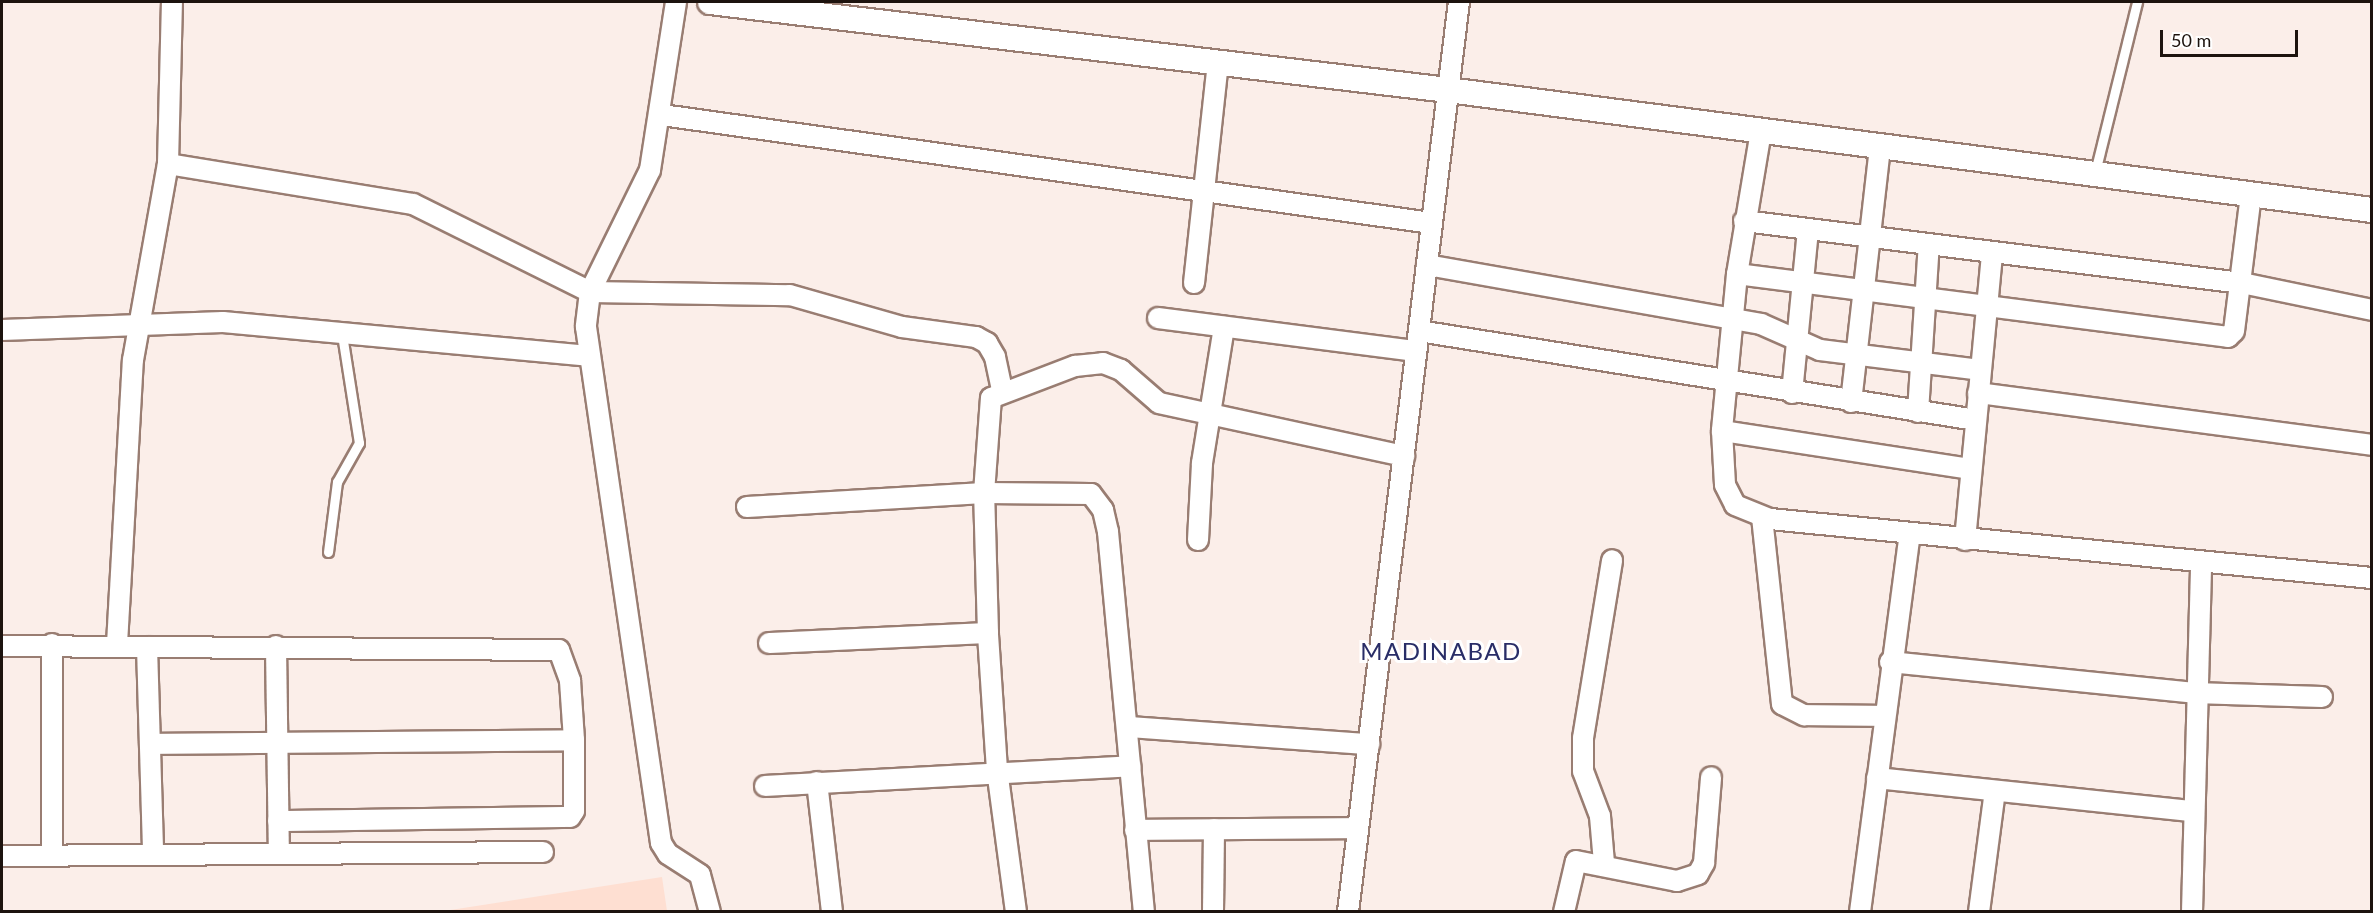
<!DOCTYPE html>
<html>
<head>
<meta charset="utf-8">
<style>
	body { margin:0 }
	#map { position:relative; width:2373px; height:913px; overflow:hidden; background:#fbeee9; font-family:Lato,sans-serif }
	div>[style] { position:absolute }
	.built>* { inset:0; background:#fedfd2 }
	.roads { filter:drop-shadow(2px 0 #997d72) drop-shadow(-2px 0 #997d72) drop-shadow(0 2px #997d72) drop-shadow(0 -2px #997d72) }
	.service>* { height:9px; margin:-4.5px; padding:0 4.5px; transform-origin:4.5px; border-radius:4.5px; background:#fff }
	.minor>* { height:20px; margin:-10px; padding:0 10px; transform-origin:10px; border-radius:10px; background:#fff }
	.tertiary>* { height:24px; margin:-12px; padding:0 12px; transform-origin:12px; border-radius:12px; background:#fff }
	span { translate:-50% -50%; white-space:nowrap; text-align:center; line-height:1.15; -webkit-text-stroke:6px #fff; paint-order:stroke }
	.quarter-label { font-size:24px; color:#292d67; letter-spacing:1.5px }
	.frame { position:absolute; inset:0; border:3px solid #1d130e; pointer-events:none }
	.scale { position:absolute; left:2160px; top:30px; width:138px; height:27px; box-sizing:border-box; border:3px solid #1d130e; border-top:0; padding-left:8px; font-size:18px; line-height:21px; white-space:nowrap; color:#1d130e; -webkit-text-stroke:4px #fff; paint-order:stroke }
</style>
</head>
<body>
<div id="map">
	<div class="built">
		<div style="clip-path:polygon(662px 877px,667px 911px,444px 911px)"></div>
	</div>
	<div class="roads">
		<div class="service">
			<div style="left:2095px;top:172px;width:175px;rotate:-76.1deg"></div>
			<div style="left:328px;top:552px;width:71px;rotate:-82.7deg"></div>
			<div style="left:337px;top:482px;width:45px;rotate:-60.6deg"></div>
			<div style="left:359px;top:443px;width:110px;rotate:-98.9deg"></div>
		</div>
		<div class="minor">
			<div style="left:676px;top:2px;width:170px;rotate:98.8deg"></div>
			<div style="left:650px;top:170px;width:136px;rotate:116.2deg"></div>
			<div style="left:590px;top:292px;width:35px;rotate:97deg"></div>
			<div style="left:586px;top:327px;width:521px;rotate:81.73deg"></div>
			<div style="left:661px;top:843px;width:13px;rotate:58deg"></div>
			<div style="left:668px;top:854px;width:38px;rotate:33deg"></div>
			<div style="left:700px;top:875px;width:38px;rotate:75deg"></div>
			<div style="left:662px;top:115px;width:777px;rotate:7.99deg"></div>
			<div style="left:1761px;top:131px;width:145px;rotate:99.5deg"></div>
			<div style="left:1737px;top:274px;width:158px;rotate:95.5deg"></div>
			<div style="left:1722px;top:431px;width:54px;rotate:86.8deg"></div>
			<div style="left:1725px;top:485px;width:22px;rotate:63deg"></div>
			<div style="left:1735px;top:505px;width:38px;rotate:22deg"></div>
			<div style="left:1770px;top:519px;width:605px;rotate:5.6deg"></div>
			<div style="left:168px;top:164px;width:248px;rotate:9.3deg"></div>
			<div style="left:413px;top:204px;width:198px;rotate:26.4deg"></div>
			<div style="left:590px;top:292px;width:200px;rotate:0.9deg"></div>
			<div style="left:790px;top:295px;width:116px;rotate:15.9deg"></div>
			<div style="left:902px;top:327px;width:75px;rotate:7.7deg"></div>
			<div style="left:976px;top:337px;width:13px;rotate:29deg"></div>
			<div style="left:987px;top:343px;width:16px;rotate:60deg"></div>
			<div style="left:995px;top:357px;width:34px;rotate:78deg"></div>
			<div style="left:1744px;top:221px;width:502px;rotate:7.1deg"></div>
			<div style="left:2242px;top:283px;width:133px;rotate:11.7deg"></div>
			<div style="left:1427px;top:265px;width:339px;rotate:10deg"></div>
			<div style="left:1761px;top:324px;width:64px;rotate:23.8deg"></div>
			<div style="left:1820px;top:350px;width:161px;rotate:7.1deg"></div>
			<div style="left:1737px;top:274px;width:495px;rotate:7.3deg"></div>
			<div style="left:2228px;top:337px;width:8px;rotate:-45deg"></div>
			<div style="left:2234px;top:331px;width:137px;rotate:-82.9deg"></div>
			<div style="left:1194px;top:283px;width:221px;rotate:-83.8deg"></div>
			<div style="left:1158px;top:318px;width:260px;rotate:7.3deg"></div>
			<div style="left:2px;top:330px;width:221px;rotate:-2.1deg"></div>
			<div style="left:223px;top:322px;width:367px;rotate:5.3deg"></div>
			<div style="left:1419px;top:331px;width:564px;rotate:9.08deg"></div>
			<div style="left:1792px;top:393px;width:164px;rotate:-84.4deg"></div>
			<div style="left:1978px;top:393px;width:397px;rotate:7.5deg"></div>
			<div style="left:1851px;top:402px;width:257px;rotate:-83.5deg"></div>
			<div style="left:1918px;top:412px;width:168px;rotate:-86.3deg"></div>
			<div style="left:1722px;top:431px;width:252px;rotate:8.7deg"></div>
			<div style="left:747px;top:507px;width:237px;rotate:-3.4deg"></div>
			<div style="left:984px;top:493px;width:107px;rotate:0.5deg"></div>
			<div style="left:1091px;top:494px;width:20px;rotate:53deg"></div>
			<div style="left:1103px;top:510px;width:23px;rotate:77deg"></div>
			<div style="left:1108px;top:532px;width:382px;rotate:84.6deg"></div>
			<div style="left:1762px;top:517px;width:188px;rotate:83.9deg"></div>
			<div style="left:1782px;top:704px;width:25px;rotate:27deg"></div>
			<div style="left:1804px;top:715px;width:80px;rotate:0.7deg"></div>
			<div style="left:1198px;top:540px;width:77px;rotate:-87deg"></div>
			<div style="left:1202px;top:463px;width:138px;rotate:-80.8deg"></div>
			<div style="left:1965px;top:540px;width:288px;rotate:-84.6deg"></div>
			<div style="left:769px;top:643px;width:219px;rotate:-2.6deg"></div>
			<div style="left:52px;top:644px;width:210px;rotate:90deg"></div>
			<div style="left:117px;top:644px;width:284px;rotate:-86.8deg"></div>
			<div style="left:133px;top:360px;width:199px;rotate:-79.9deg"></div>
			<div style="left:168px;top:164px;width:162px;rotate:-88.6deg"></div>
			<div style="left:2px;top:646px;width:557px;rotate:0.41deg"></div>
			<div style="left:559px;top:650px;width:33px;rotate:70deg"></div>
			<div style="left:570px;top:681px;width:59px;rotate:86.1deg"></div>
			<div style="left:574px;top:740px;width:71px;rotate:90deg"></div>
			<div style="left:574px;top:811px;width:7px;rotate:124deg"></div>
			<div style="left:570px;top:817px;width:292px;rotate:179.2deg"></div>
			<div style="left:276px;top:646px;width:207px;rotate:89.2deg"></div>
			<div style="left:147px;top:647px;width:204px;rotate:88.3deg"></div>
			<div style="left:1890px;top:662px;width:306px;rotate:5.8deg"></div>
			<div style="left:2194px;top:693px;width:128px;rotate:1.8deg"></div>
			<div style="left:1129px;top:727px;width:241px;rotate:4.1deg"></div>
			<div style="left:150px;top:744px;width:424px;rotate:-0.5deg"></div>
			<div style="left:1877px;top:778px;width:317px;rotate:6deg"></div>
			<div style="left:817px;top:782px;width:131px;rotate:83.4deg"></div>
			<div style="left:765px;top:786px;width:366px;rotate:-3.1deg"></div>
			<div style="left:1135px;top:830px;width:223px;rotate:-0.5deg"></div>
			<div style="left:2px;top:856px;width:541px;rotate:-0.42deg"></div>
			<div style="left:1604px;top:863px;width:47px;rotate:-94.9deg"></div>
			<div style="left:1600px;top:816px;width:48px;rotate:-110.7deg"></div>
			<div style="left:1583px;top:771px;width:33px;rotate:-90deg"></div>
			<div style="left:1583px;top:738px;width:180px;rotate:-80.7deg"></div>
			<div style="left:1016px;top:912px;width:143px;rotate:-97.6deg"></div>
			<div style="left:997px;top:770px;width:137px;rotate:-93.8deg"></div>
			<div style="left:988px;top:633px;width:140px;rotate:-91.6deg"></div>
			<div style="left:984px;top:493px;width:95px;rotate:-85.8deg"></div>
			<div style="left:991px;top:398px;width:90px;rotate:-20.9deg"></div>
			<div style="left:1075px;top:366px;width:28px;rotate:-6deg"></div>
			<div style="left:1103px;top:363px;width:19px;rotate:21deg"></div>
			<div style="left:1121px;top:370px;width:50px;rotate:41deg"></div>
			<div style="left:1159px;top:403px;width:251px;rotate:12.2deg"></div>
			<div style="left:1213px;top:912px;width:83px;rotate:-89.3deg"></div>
			<div style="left:1348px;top:912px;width:917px;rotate:-83.05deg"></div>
			<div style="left:1564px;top:912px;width:52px;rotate:-76.8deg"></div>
			<div style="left:1576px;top:861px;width:103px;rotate:11.2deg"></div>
			<div style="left:1677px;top:881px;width:22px;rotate:-18deg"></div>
			<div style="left:1698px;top:874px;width:13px;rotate:-61deg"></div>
			<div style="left:1704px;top:863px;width:86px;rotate:-85.3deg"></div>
			<div style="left:1860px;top:912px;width:381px;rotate:-82.5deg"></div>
			<div style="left:1979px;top:912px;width:122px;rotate:-82.5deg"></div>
			<div style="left:2192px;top:912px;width:347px;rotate:-88.5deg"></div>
		</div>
		<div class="tertiary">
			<div style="left:710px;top:2px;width:743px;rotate:6.8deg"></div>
			<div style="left:1448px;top:90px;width:932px;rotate:7.4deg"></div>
		</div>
	</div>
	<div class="quarter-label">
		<span style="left:1441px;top:651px">MADINABAD</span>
	</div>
	<div class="frame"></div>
	<div class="scale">50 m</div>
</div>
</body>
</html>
